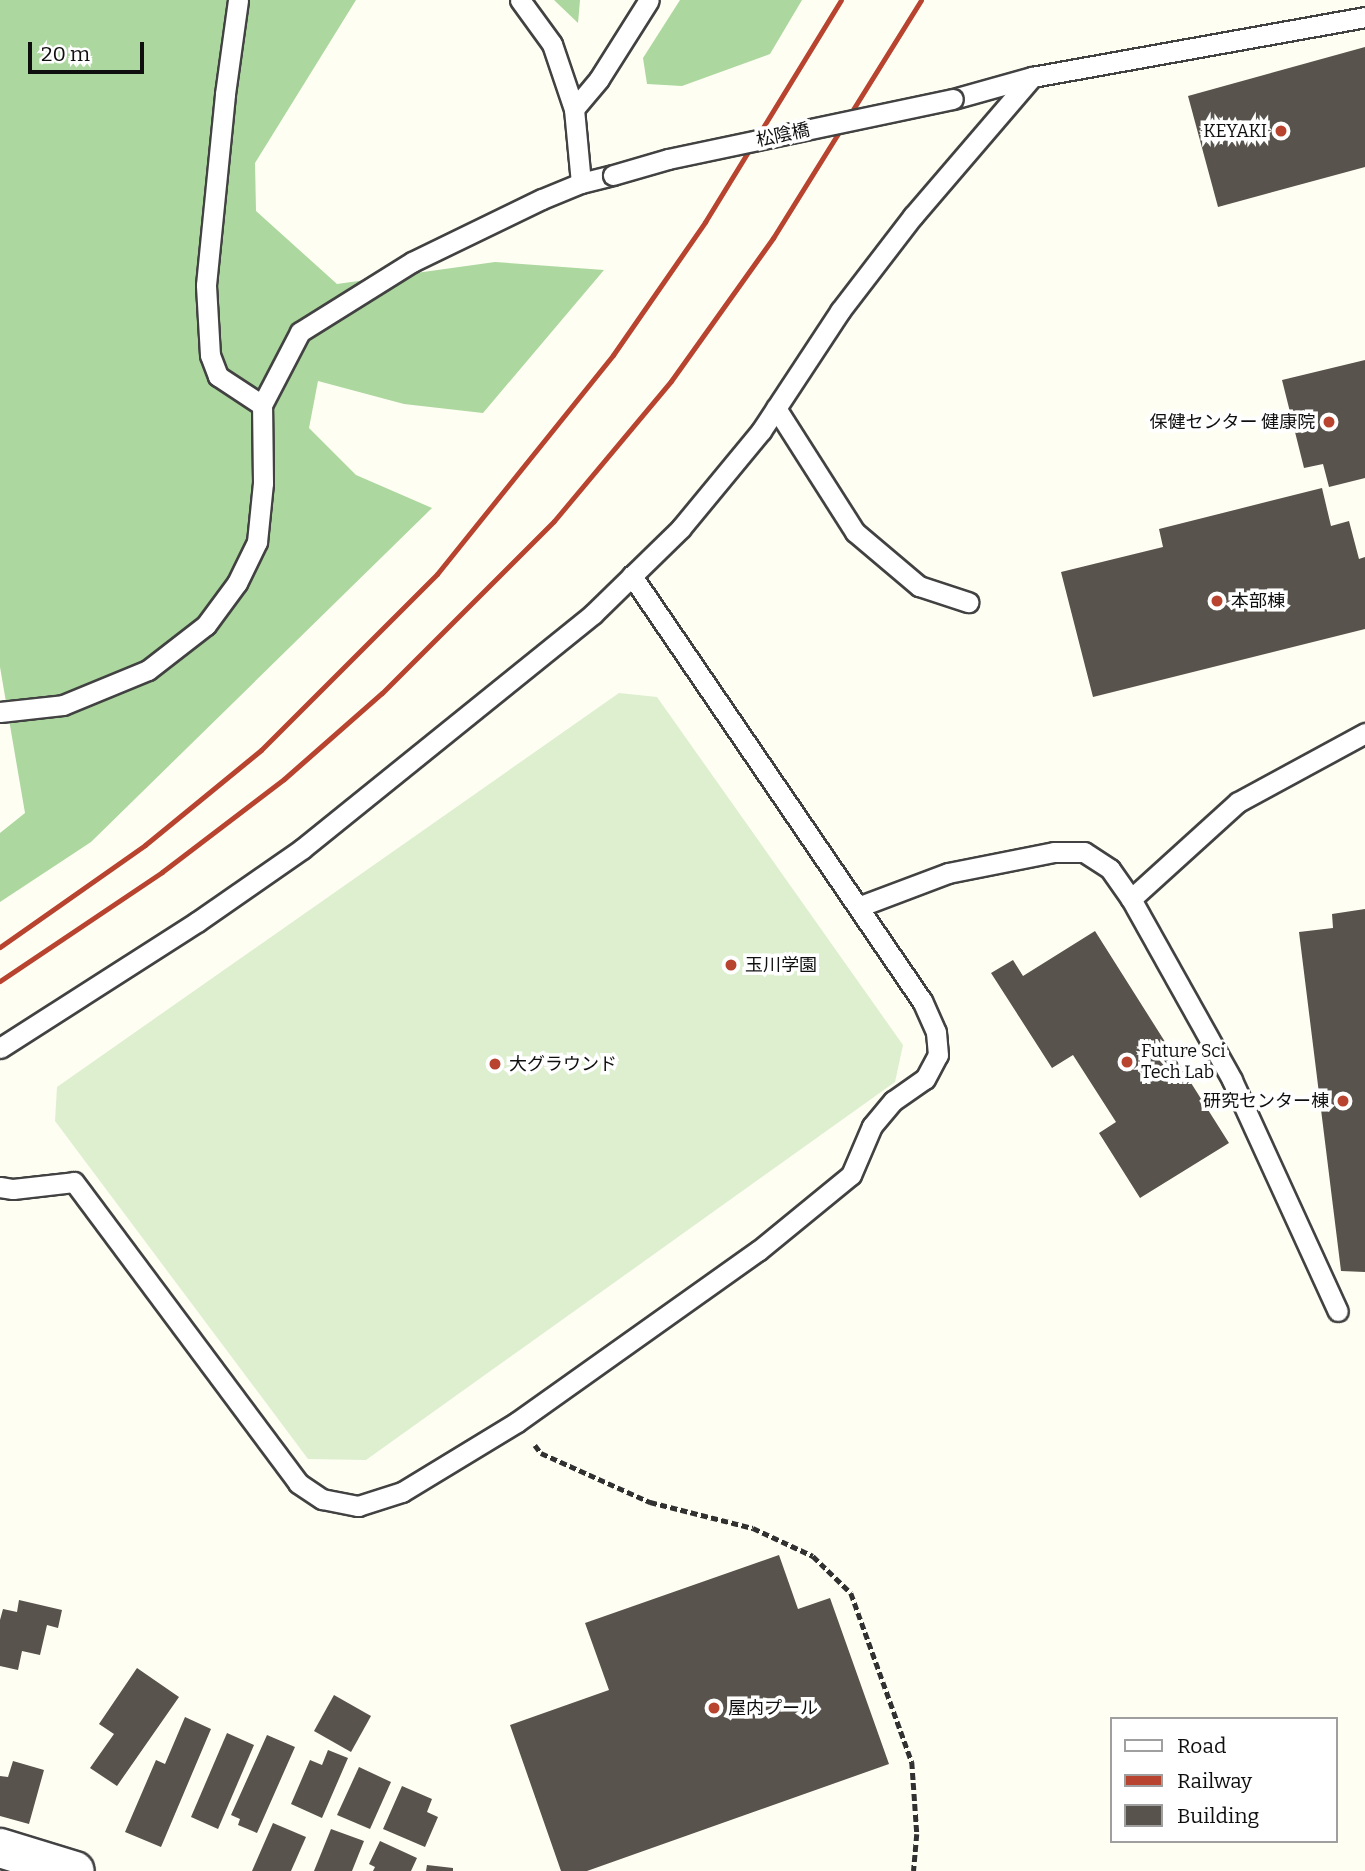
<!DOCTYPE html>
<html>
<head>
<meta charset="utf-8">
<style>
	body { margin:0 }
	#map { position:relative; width:1365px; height:1871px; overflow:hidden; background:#fefef3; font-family:Bitter,"Noto Sans JP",serif }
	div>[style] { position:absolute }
	.forest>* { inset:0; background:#acd79e }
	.pitch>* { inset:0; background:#ddefcf }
	.building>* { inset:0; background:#58534c }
	.path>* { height:4.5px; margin-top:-2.25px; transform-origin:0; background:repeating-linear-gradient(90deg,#313131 0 7px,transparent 0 10.5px) }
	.roads { filter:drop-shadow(2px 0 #424242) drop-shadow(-2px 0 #424242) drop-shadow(0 2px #424242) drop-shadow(0 -2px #424242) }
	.service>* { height:19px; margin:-9.5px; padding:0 9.5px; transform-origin:9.5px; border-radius:9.5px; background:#fff }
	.tertiary>* { height:38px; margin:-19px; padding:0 19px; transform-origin:19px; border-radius:19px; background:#fff }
	.rail>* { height:5px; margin:-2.5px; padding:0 2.5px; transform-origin:2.5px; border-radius:2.5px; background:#b8432f }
	.bridges { filter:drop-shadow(2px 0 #424242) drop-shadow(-2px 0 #424242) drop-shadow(0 2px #424242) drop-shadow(0 -2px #424242) }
	.service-bridge>* { height:19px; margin:-9.5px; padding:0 9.5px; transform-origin:9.5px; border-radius:9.5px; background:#fff }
	.dots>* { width:19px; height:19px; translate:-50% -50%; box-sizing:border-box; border:4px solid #fff; border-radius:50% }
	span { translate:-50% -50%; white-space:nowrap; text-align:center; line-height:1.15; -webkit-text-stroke:7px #fff; paint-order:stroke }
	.poi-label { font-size:18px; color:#0f0f0f }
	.right { translate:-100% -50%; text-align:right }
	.left { translate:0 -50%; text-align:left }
	.street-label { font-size:18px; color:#0f0f0f }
	.legend { position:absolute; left:1110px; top:1717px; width:228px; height:126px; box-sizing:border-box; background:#fff; border:2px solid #9f9f9f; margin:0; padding:9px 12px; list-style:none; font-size:21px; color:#0f0f0f }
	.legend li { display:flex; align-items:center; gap:14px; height:35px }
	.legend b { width:35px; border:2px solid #9f9f9f }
	.scale { position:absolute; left:28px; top:42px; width:116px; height:32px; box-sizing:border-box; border:4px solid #0f0f0f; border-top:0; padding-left:9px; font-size:21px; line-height:24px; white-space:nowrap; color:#0f0f0f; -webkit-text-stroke:5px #fff; paint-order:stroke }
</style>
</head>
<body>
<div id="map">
	<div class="forest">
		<div style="clip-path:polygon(0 0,356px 0,255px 163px,256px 211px,337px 284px,495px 262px,604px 270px,483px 413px,404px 404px,318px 381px,309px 428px,356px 475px,432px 508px,91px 842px,0 902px,0 833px,25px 813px,0 667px)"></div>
		<div style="clip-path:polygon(554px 0,580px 0,578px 23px)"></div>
		<div style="clip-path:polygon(680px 0,802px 0,770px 54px,682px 86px,647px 84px,643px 58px)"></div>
	</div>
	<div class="pitch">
		<div style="clip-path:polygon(619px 693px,657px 697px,903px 1045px,895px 1082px,366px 1460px,308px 1459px,55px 1121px,57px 1087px)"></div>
	</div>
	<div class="building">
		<div style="clip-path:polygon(1365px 47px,1365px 167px,1218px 207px,1188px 96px)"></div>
		<div style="clip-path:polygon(1365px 360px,1365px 478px,1329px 487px,1323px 464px,1304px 468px,1282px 380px)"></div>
		<div style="clip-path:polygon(1322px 488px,1331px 526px,1349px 521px,1359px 559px,1365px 557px,1365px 629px,1093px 697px,1061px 572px,1163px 547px,1159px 529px)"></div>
		<div style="clip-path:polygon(1365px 909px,1365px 1272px,1341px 1271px,1299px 932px,1333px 928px,1332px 914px)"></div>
		<div style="clip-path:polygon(1095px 931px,1229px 1143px,1140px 1198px,1099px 1133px,1116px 1122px,1073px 1055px,1052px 1068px,991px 973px,1013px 960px,1023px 976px)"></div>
		<div style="clip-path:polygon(779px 1555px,798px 1609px,830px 1598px,889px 1764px,587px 1871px,561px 1871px,510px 1725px,609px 1690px,585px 1623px)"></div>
		<div style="clip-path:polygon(19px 1600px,62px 1610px,58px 1628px,47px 1625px,40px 1655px,22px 1651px,18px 1670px,0 1666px,0 1620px,3px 1609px,17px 1612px)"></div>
		<div style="clip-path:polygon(137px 1668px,179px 1697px,117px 1786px,90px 1768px,114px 1734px,99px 1724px)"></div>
		<div style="clip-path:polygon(334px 1695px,371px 1716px,351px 1752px,314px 1731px)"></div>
		<div style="clip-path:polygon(185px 1717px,211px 1729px,161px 1847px,125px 1832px,156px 1760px,165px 1764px)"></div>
		<div style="clip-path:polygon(227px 1733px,254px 1745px,218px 1829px,191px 1817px)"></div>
		<div style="clip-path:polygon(267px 1735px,295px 1747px,257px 1833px,238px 1825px,240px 1819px,231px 1815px)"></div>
		<div style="clip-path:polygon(328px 1750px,348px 1758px,322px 1818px,291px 1804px,310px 1760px,322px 1765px)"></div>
		<div style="clip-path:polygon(13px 1761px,44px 1770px,29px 1824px,0 1816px,0 1776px,8px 1777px)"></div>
		<div style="clip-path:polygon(359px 1767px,391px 1782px,370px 1829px,337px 1815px)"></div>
		<div style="clip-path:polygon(402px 1786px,432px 1799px,427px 1812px,438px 1817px,425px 1847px,383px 1829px)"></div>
		<div style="clip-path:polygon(273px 1823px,306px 1837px,291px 1871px,252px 1871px)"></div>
		<div style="clip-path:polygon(331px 1829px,364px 1841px,352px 1871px,314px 1871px)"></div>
		<div style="clip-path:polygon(380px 1841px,417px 1858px,411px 1871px,373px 1871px,375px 1867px,369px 1864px)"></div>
		<div style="clip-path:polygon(427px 1865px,453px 1868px,453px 1871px,426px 1871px)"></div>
	</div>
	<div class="path">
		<div style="left:535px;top:1445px;width:10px;rotate:53deg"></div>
		<div style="left:541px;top:1453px;width:120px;rotate:24.2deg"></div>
		<div style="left:650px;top:1502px;width:106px;rotate:14.2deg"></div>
		<div style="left:753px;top:1528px;width:66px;rotate:25deg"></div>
		<div style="left:813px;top:1556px;width:53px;rotate:44.2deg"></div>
		<div style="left:851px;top:1593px;width:180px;rotate:70.2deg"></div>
		<div style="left:912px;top:1762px;width:72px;rotate:86deg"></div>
		<div style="left:917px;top:1834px;width:37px;rotate:95deg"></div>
	</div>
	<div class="roads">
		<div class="service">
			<div style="left:520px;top:0;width:54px;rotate:54deg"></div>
			<div style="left:552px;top:44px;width:69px;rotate:71.3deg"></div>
			<div style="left:574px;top:109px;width:74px;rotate:84.6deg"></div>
			<div style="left:953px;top:99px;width:82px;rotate:-15.6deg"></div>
			<div style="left:1032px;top:77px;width:338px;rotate:-10.2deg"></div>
			<div style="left:574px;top:109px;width:39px;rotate:-50deg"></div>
			<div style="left:599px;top:79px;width:93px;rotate:-57.7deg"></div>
			<div style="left:262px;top:405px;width:82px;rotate:-62.5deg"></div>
			<div style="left:300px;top:332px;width:132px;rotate:-32deg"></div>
			<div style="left:412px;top:262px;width:144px;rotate:-25.9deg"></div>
			<div style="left:542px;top:199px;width:42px;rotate:-22.3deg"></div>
			<div style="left:581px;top:183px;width:33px;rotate:-14deg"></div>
			<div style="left:776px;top:408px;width:147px;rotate:57.5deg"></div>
			<div style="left:855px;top:532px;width:84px;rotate:40.2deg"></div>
			<div style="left:919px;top:586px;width:52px;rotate:18.1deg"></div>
			<div style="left:0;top:712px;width:63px;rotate:-6.3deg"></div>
			<div style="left:63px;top:705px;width:92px;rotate:-22.4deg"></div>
			<div style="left:148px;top:670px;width:73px;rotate:-37.8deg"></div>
			<div style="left:206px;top:625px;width:52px;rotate:-53.6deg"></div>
			<div style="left:237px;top:583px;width:46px;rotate:-64deg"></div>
			<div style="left:257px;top:542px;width:59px;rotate:-84.2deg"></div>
			<div style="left:263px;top:483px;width:78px;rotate:-90.7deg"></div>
			<div style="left:262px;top:405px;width:53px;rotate:-146.6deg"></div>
			<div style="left:218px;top:376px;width:22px;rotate:-111deg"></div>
			<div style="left:210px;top:355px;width:70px;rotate:-93.3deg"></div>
			<div style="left:206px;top:285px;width:192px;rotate:-84.3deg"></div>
			<div style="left:225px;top:94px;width:95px;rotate:-82.1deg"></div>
			<div style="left:1131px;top:899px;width:144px;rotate:-42.2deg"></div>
			<div style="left:1238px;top:802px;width:145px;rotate:-28.5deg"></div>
			<div style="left:858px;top:907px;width:96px;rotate:-20.7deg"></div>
			<div style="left:948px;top:873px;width:108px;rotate:-11.2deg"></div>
			<div style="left:1054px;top:852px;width:30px"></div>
			<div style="left:1084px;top:852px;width:31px;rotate:33deg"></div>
			<div style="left:1110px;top:869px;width:37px;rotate:55deg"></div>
			<div style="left:1131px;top:899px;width:207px;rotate:60.8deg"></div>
			<div style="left:1232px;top:1080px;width:254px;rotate:65.4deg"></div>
			<div style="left:0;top:1048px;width:234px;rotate:-32.6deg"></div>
			<div style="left:197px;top:922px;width:128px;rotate:-34.8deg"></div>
			<div style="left:302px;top:849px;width:374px;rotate:-38.9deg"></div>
			<div style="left:593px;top:614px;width:123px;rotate:-44.3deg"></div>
			<div style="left:681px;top:528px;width:126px;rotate:-50.5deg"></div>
			<div style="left:761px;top:431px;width:144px;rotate:-56.6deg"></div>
			<div style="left:840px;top:311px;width:120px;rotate:-52.5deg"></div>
			<div style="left:913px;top:216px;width:183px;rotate:-49.4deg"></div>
			<div style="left:0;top:1187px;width:13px;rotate:9deg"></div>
			<div style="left:13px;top:1189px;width:61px;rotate:-6.5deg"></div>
			<div style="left:74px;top:1182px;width:375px;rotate:53.3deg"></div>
			<div style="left:298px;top:1483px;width:29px;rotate:34deg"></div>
			<div style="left:322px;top:1499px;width:37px;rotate:11deg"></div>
			<div style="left:358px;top:1506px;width:46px;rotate:-17.7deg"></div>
			<div style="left:402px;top:1492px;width:135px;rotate:-31.3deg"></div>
			<div style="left:517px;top:1422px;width:296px;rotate:-35.4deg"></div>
			<div style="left:758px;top:1251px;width:120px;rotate:-39.3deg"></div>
			<div style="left:851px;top:1175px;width:53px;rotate:-66.8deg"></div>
			<div style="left:872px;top:1126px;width:33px;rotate:-50deg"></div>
			<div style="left:893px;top:1101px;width:39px;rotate:-35deg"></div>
			<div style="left:925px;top:1079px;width:27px;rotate:-62deg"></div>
			<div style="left:938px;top:1055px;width:23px;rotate:-95deg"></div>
			<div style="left:936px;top:1032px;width:34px;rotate:-114deg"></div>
			<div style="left:922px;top:1001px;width:515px;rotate:-124.31deg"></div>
		</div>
		<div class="tertiary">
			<div style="left:0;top:1848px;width:78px;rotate:17deg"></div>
		</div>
	</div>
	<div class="rail">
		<div style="left:0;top:947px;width:177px;rotate:-35.1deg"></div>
		<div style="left:145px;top:845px;width:150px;rotate:-39.3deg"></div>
		<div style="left:261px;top:750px;width:249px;rotate:-45deg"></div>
		<div style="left:437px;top:574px;width:281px;rotate:-51.2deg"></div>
		<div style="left:613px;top:355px;width:162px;rotate:-55.3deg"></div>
		<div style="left:705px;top:222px;width:260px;rotate:-58.5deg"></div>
		<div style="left:0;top:981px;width:195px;rotate:-33.9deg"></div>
		<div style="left:162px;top:872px;width:153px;rotate:-37.3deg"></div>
		<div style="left:284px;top:779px;width:130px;rotate:-41.3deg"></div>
		<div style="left:382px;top:693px;width:243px;rotate:-45deg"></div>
		<div style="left:554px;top:521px;width:182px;rotate:-50.1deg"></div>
		<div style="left:671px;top:381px;width:176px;rotate:-54.5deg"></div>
		<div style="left:773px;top:238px;width:280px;rotate:-58.1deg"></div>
	</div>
	<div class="bridges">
		<div class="service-bridge">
			<div style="left:613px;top:175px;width:57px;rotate:-16.2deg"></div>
			<div style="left:668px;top:159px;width:291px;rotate:-11.9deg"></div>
		</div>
	</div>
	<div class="dots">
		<div style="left:1281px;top:131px;background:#b8432f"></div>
		<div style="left:1329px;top:422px;background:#b8432f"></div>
		<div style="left:1217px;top:601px;background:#b8432f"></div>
		<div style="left:731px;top:965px;background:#b8432f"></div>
		<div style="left:1127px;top:1062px;background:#b8432f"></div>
		<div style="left:495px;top:1064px;background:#b8432f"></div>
		<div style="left:1343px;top:1101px;background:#b8432f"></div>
		<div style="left:714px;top:1708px;background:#b8432f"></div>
	</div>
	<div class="poi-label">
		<span class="right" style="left:1267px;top:131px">KEYAKI</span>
		<span class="right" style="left:1315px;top:422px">保健センター 健康院</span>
		<span class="left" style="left:1231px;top:601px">本部棟</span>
		<span class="left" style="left:745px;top:965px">玉川学園</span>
		<span class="left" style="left:1141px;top:1062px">Future Sci<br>Tech Lab</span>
		<span class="left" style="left:509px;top:1064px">大グラウンド</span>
		<span class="right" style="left:1329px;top:1101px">研究センター棟</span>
		<span class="left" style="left:728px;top:1708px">屋内プール</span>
	</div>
	<div class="street-label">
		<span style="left:783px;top:135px;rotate:-12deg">松陰橋</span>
	</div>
	<ul class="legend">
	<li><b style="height:9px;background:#fff"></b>Road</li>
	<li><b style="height:9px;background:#b8432f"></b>Railway</li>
	<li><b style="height:19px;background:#58534c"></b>Building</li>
	</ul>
	<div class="scale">20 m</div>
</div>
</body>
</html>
